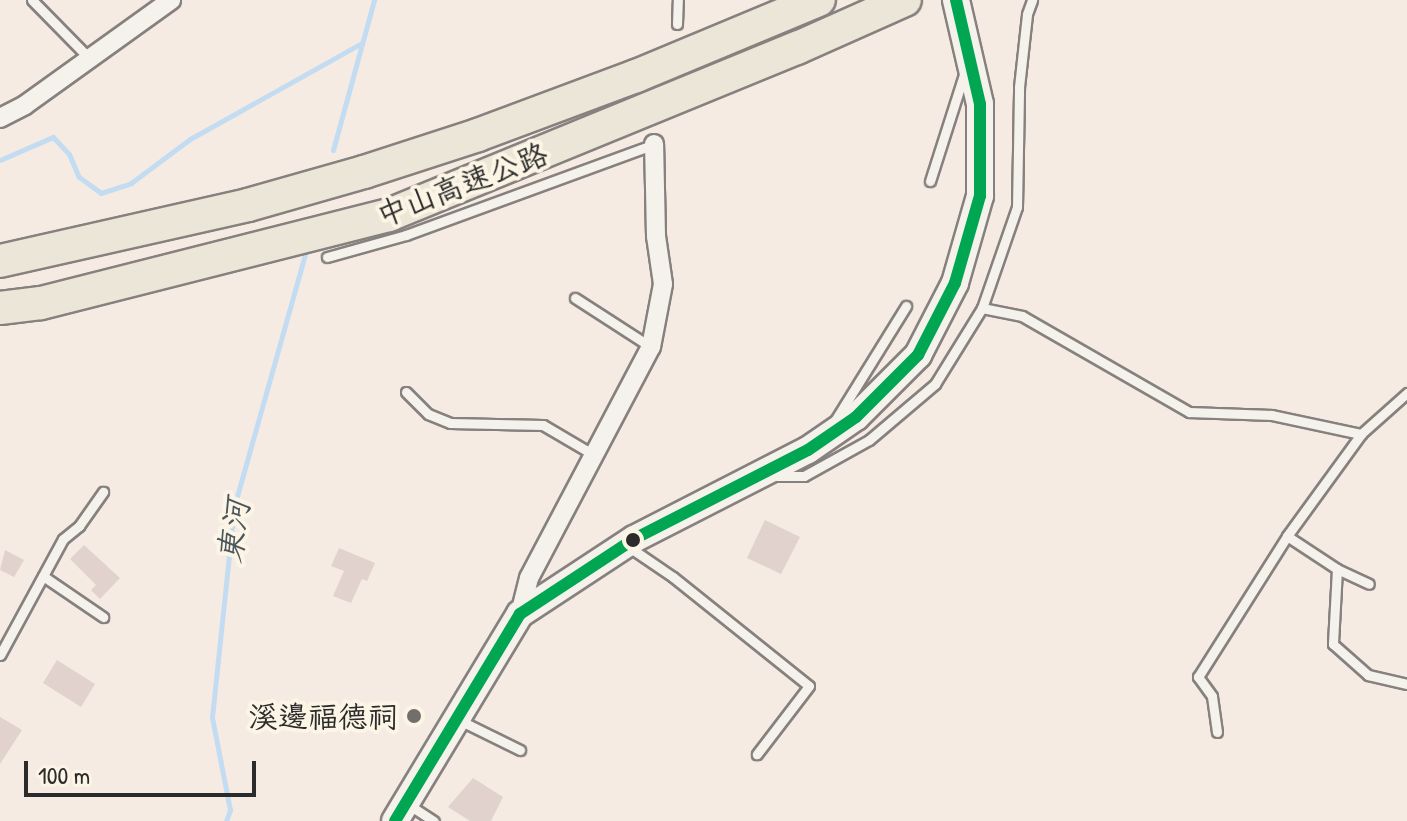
<!DOCTYPE html>
<html>
<head>
<meta charset="utf-8">
<style>
	body { margin:0 }
	#map { position:relative; width:1407px; height:821px; overflow:hidden; background:#f5ebe3; font-family:"Patrick Hand","LXGW WenKai TC",sans-serif }
	div>[style] { position:absolute }
	.stream>* { height:5px; margin:-2.5px; padding:0 2.5px; transform-origin:2.5px; border-radius:2.5px; background:#c3dcf2 }
	.building>* { inset:0; background:#e1d2ce }
	.roads { filter:drop-shadow(2px 0 #86817e) drop-shadow(-2px 0 #86817e) drop-shadow(0 2px #86817e) drop-shadow(0 -2px #86817e) }
	.lane>* { height:9px; margin:-4.5px; padding:0 4.5px; transform-origin:4.5px; border-radius:4.5px; background:#f5f1eb }
	.street>* { height:18px; margin:-9px; padding:0 9px; transform-origin:9px; border-radius:9px; background:#f5f1eb }
	.secondary>* { height:26px; margin:-13px; padding:0 13px; transform-origin:13px; border-radius:13px; background:#f5f1eb }
	.highway>* { height:32px; margin:-16px; padding:0 16px; transform-origin:16px; border-radius:16px; background:#ece6d9 }
	.bus-1>* { height:12px; margin:-6px; padding:0 6px; transform-origin:6px; border-radius:6px; background:#00a651 }
	.dots>* { width:22px; height:22px; translate:-50% -50%; box-sizing:border-box; border:4px solid #fcf5e5; border-radius:50% }
	span { translate:-50% -50%; white-space:nowrap; text-align:center; line-height:1.15; -webkit-text-stroke:8px #fcf5e5; paint-order:stroke }
	.street-label { font-size:30px; color:#2b2b2b }
	.poi-label { font-size:30px; color:#2b2b2b }
	.right { translate:-100% -50%; text-align:right }
	.water-label { font-size:32px; color:#4c565e; font-style:italic }
	.scale { position:absolute; left:24px; top:761px; width:232px; height:36px; box-sizing:border-box; border:4px solid #2b2b2b; border-top:0; padding-left:10px; font-size:24px; line-height:28px; white-space:nowrap; color:#2b2b2b; -webkit-text-stroke:6px #fcf5e5; paint-order:stroke }
</style>
</head>
<body>
<div id="map">
	<div class="stream">
		<div style="left:333px;top:150px;width:156px;rotate:-74.7deg"></div>
		<div style="left:0;top:160px;width:58px;rotate:-23.5deg"></div>
		<div style="left:53px;top:137px;width:23px;rotate:47deg"></div>
		<div style="left:69px;top:154px;width:25px;rotate:67deg"></div>
		<div style="left:79px;top:177px;width:27px;rotate:36deg"></div>
		<div style="left:101px;top:193px;width:32px;rotate:-18deg"></div>
		<div style="left:131px;top:183px;width:74px;rotate:-36.7deg"></div>
		<div style="left:190px;top:139px;width:197px;rotate:-29.2deg"></div>
		<div style="left:226px;top:821px;width:12px;rotate:-70deg"></div>
		<div style="left:230px;top:810px;width:95px;rotate:-101deg"></div>
		<div style="left:212px;top:717px;width:211px;rotate:-84deg"></div>
		<div style="left:234px;top:507px;width:269px;rotate:-74.3deg"></div>
	</div>
	<div class="building">
		<div style="clip-path:polygon(765px 520px,800px 537px,781px 574px,747px 558px)"></div>
		<div style="clip-path:polygon(84px 545px,120px 578px,100px 599px,91px 590px,96px 585px,70px 559px)"></div>
		<div style="clip-path:polygon(339px 548px,375px 563px,367px 581px,362px 579px,351px 603px,333px 596px,344px 571px,331px 566px)"></div>
		<div style="clip-path:polygon(5px 550px,24px 560px,14px 577px,0 570px)"></div>
		<div style="clip-path:polygon(57px 660px,95px 684px,81px 707px,43px 683px)"></div>
		<div style="clip-path:polygon(0 717px,22px 730px,0 764px)"></div>
		<div style="clip-path:polygon(473px 778px,503px 797px,491px 821px,470px 821px,448px 807px)"></div>
	</div>
	<div class="roads">
		<div class="lane">
			<div style="left:32px;top:0;width:81px;rotate:45.5deg"></div>
			<div style="left:677px;top:24px;width:24px;rotate:-88deg"></div>
			<div style="left:930px;top:181px;width:115px;rotate:-72.3deg"></div>
			<div style="left:327px;top:257px;width:82px;rotate:-15.6deg"></div>
			<div style="left:406px;top:235px;width:264px;rotate:-20.1deg"></div>
			<div style="left:575px;top:298px;width:90px;rotate:32.8deg"></div>
			<div style="left:982px;top:308px;width:41px;rotate:11.3deg"></div>
			<div style="left:1022px;top:316px;width:193px;rotate:29.9deg"></div>
			<div style="left:1189px;top:412px;width:83px;rotate:2.1deg"></div>
			<div style="left:1272px;top:415px;width:91px;rotate:12.1deg"></div>
			<div style="left:406px;top:392px;width:31px;rotate:45deg"></div>
			<div style="left:428px;top:414px;width:24px;rotate:22deg"></div>
			<div style="left:450px;top:423px;width:93px;rotate:1.2deg"></div>
			<div style="left:543px;top:425px;width:59px;rotate:30.5deg"></div>
			<div style="left:836px;top:419px;width:133px;rotate:-58.2deg"></div>
			<div style="left:777px;top:476px;width:27px"></div>
			<div style="left:804px;top:476px;width:74px;rotate:-29deg"></div>
			<div style="left:869px;top:440px;width:87px;rotate:-40.3deg"></div>
			<div style="left:935px;top:384px;width:89px;rotate:-58.3deg"></div>
			<div style="left:982px;top:308px;width:107px;rotate:-70.9deg"></div>
			<div style="left:1017px;top:207px;width:120px;rotate:-89deg"></div>
			<div style="left:1019px;top:87px;width:73px;rotate:-83.7deg"></div>
			<div style="left:1027px;top:14px;width:15px;rotate:-70deg"></div>
			<div style="left:1287px;top:536px;width:60px;rotate:33.4deg"></div>
			<div style="left:1337px;top:569px;width:75px;rotate:93.1deg"></div>
			<div style="left:1333px;top:644px;width:47px;rotate:41.5deg"></div>
			<div style="left:1368px;top:675px;width:40px;rotate:13deg"></div>
			<div style="left:629px;top:547px;width:53px;rotate:34.3deg"></div>
			<div style="left:673px;top:577px;width:174px;rotate:38.7deg"></div>
			<div style="left:809px;top:686px;width:86px;rotate:127.4deg"></div>
			<div style="left:1337px;top:569px;width:35px;rotate:25deg"></div>
			<div style="left:43px;top:576px;width:73px;rotate:34.3deg"></div>
			<div style="left:0;top:655px;width:132px;rotate:-61.5deg"></div>
			<div style="left:63px;top:539px;width:21px;rotate:-39deg"></div>
			<div style="left:79px;top:526px;width:42px;rotate:-54.8deg"></div>
			<div style="left:459px;top:720px;width:68px;rotate:26.2deg"></div>
			<div style="left:1217px;top:732px;width:36px;rotate:-98deg"></div>
			<div style="left:1212px;top:696px;width:24px;rotate:-126deg"></div>
			<div style="left:1198px;top:677px;width:167px;rotate:-57.7deg"></div>
			<div style="left:1287px;top:536px;width:126px;rotate:-54deg"></div>
			<div style="left:1361px;top:434px;width:62px;rotate:-41.7deg"></div>
			<div style="left:406px;top:803px;width:33px;rotate:33deg"></div>
		</div>
		<div class="street">
			<div style="left:0;top:118px;width:28px;rotate:-27deg"></div>
			<div style="left:25px;top:105px;width:180px;rotate:-35.7deg"></div>
			<div style="left:520px;top:614px;width:37px;rotate:-76deg"></div>
			<div style="left:529px;top:578px;width:261px;rotate:-62.2deg"></div>
			<div style="left:651px;top:347px;width:64px;rotate:-79.2deg"></div>
			<div style="left:663px;top:284px;width:49px;rotate:-98.3deg"></div>
			<div style="left:656px;top:236px;width:92px;rotate:-91.2deg"></div>
		</div>
		<div class="secondary">
			<div style="left:395px;top:821px;width:242px;rotate:-58.9deg"></div>
			<div style="left:520px;top:614px;width:136px;rotate:-33.3deg"></div>
			<div style="left:634px;top:539px;width:195px;rotate:-27.1deg"></div>
			<div style="left:808px;top:450px;width:58px;rotate:-34.5deg"></div>
			<div style="left:856px;top:417px;width:88px;rotate:-45deg"></div>
			<div style="left:918px;top:355px;width:81px;rotate:-62.8deg"></div>
			<div style="left:955px;top:283px;width:91px;rotate:-74deg"></div>
			<div style="left:980px;top:196px;width:92px;rotate:-90deg"></div>
			<div style="left:980px;top:104px;width:107px;rotate:-103deg"></div>
		</div>
		<div class="highway">
			<div style="left:0;top:261px;width:254px;rotate:-12.7deg"></div>
			<div style="left:248px;top:205px;width:121px;rotate:-15.9deg"></div>
			<div style="left:364px;top:172px;width:120px;rotate:-18deg"></div>
			<div style="left:478px;top:135px;width:169px;rotate:-20.5deg"></div>
			<div style="left:636px;top:76px;width:198px;rotate:-22.6deg"></div>
			<div style="left:0;top:308px;width:41px;rotate:-7deg"></div>
			<div style="left:41px;top:303px;width:359px;rotate:-14.2deg"></div>
			<div style="left:389px;top:215px;width:441px;rotate:-22.3deg"></div>
			<div style="left:797px;top:48px;width:118px;rotate:-24deg"></div>
		</div>
	</div>
	<div class="bus-1">
		<div style="left:395px;top:821px;width:242px;rotate:-58.9deg"></div>
		<div style="left:520px;top:614px;width:136px;rotate:-33.3deg"></div>
		<div style="left:634px;top:539px;width:195px;rotate:-27.1deg"></div>
		<div style="left:808px;top:450px;width:58px;rotate:-34.5deg"></div>
		<div style="left:856px;top:417px;width:88px;rotate:-45deg"></div>
		<div style="left:918px;top:355px;width:81px;rotate:-62.8deg"></div>
		<div style="left:955px;top:283px;width:91px;rotate:-74deg"></div>
		<div style="left:980px;top:196px;width:92px;rotate:-90deg"></div>
		<div style="left:980px;top:104px;width:107px;rotate:-103deg"></div>
	</div>
	<div class="dots">
		<div style="left:633px;top:540px;background:#2b2b2b"></div>
		<div style="left:414px;top:716px;background:#726e6b"></div>
	</div>
	<div class="street-label">
		<span style="left:462px;top:184px;rotate:-21deg">中山高速公路</span>
	</div>
	<div class="poi-label">
		<span class="right" style="left:398px;top:716px">溪邊福德祠</span>
	</div>
	<div class="water-label">
		<span style="left:234px;top:531px;rotate:-82deg">東河</span>
	</div>
	<div class="scale">100 m</div>
</div>
</body>
</html>
